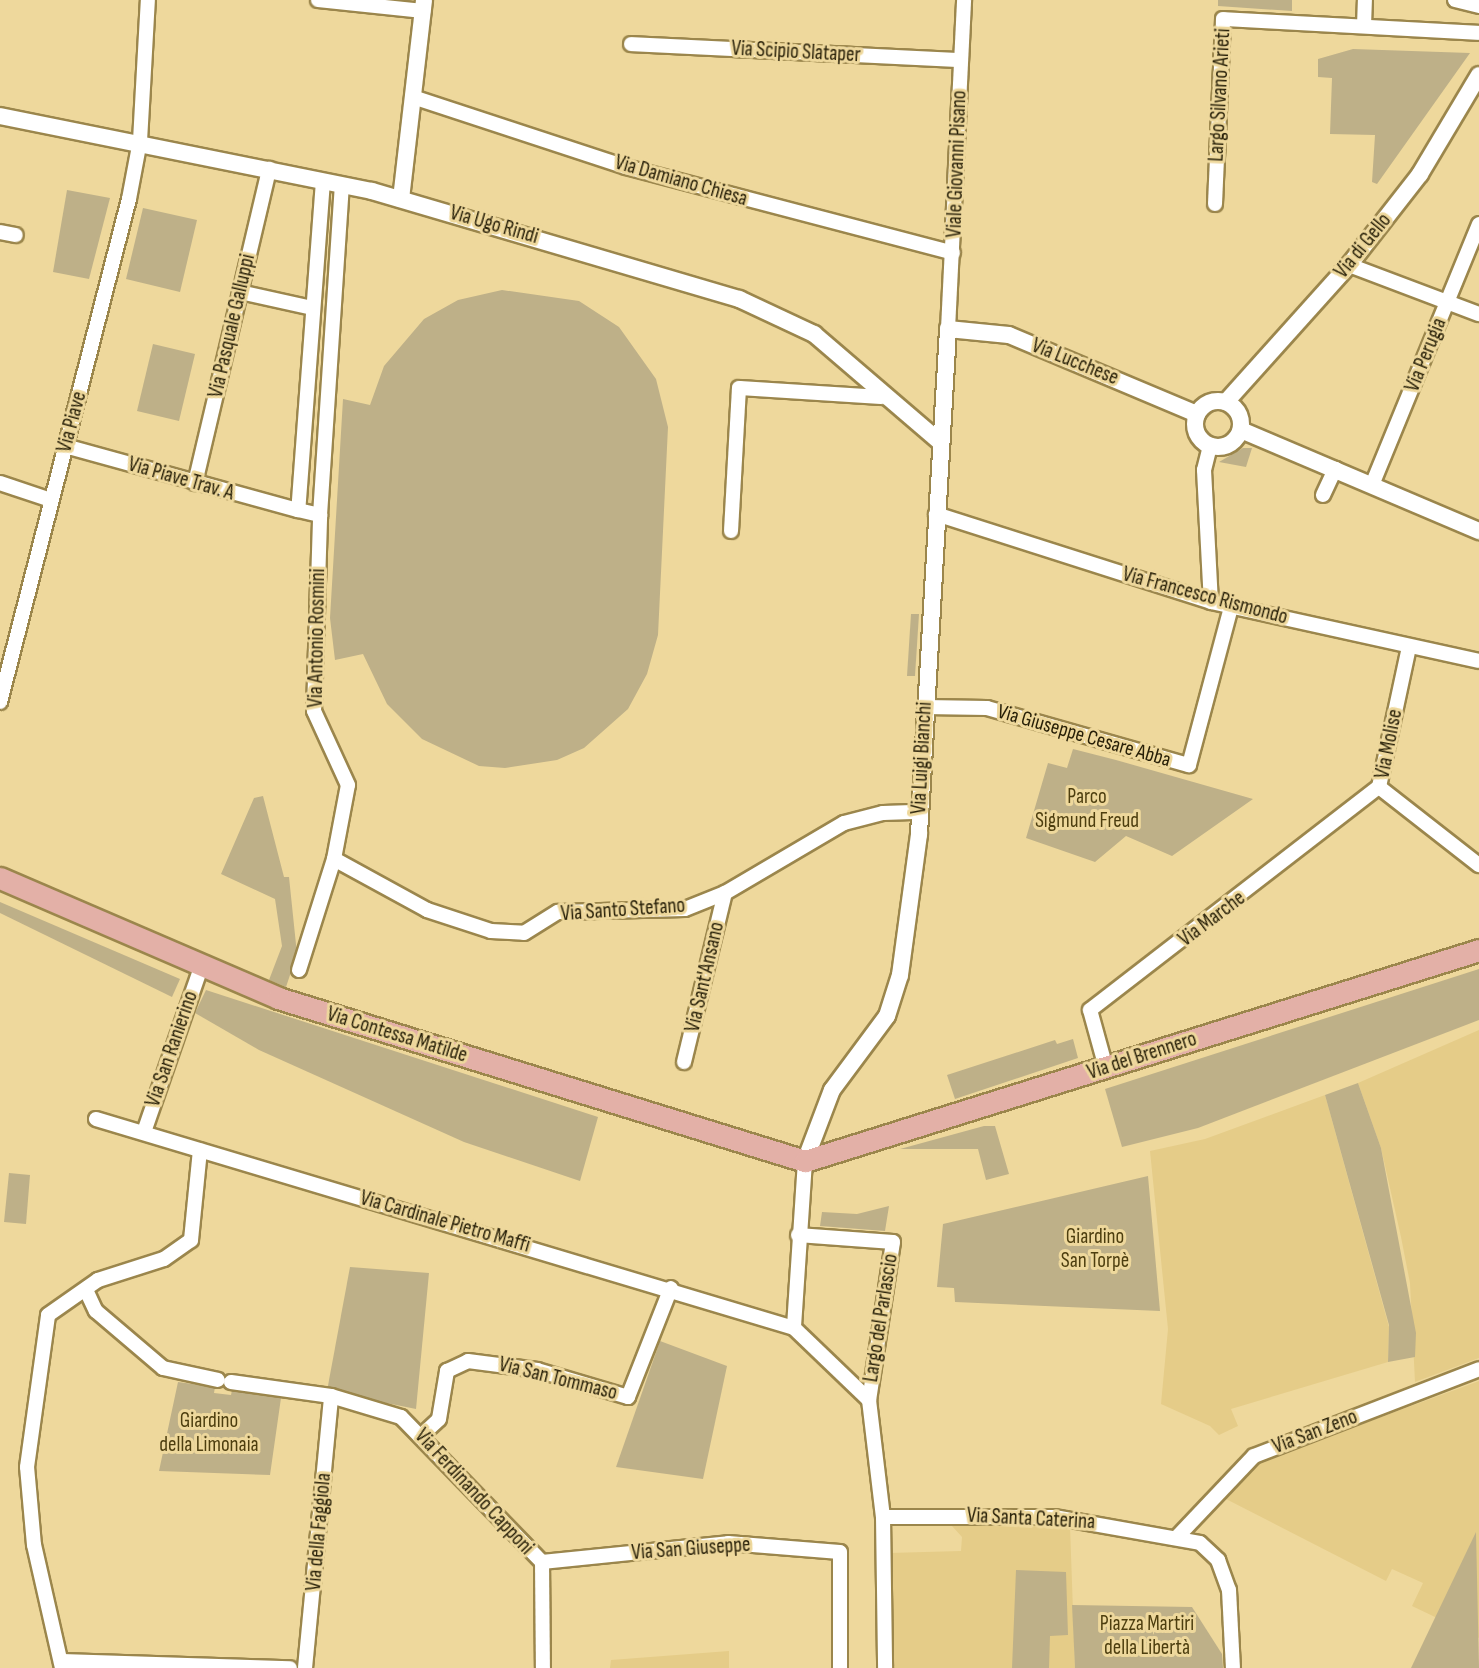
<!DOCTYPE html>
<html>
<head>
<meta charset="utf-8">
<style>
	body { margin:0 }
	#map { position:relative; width:1479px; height:1668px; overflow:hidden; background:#eed89c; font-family:"Sofia Sans Condensed",sans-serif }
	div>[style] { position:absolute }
	.built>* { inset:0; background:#e5cc88 }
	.green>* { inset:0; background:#beb088 }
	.roads { filter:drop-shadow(2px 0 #9b864c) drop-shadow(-2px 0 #9b864c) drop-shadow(0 2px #9b864c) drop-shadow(0 -2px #9b864c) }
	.minor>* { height:14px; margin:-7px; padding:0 7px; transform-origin:7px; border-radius:7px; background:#fff }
	.tertiary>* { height:16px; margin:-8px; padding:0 8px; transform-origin:8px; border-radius:8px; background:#fff }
	.tertiary>.ring { margin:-8px; padding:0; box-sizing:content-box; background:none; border:16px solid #fff; border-radius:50% }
	.primary>* { height:21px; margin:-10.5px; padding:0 10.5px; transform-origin:10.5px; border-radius:10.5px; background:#e3b0a7 }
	span { translate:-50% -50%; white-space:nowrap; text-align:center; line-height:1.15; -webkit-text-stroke:6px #eed89c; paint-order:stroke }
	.street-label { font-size:21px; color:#282008 }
	.park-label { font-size:21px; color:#4d3e0f }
</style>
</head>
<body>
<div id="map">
	<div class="built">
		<div style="clip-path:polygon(1479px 1030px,1479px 1358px,1415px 1382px,1410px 1283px,1401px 1237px,1381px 1148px,1358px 1083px)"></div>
		<div style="clip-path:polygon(1325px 1095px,1389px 1327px,1388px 1362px,1231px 1409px,1238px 1426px,1219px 1435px,1210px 1426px,1161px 1404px,1168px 1329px,1150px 1151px,1205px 1139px)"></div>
		<div style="clip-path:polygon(1479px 1381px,1479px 1638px,1412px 1606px,1423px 1583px,1392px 1569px,1386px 1581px,1224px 1498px,1251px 1465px)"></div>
		<div style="clip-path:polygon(952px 1526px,1070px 1526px,1075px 1668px,889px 1668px,889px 1553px,961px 1551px,962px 1537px)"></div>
		<div style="clip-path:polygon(729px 1651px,729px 1668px,610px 1668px,611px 1660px)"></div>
	</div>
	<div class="green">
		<div style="clip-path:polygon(1218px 0,1292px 0,1292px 11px,1218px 6px)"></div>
		<div style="clip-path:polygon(1353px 49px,1470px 53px,1377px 184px,1372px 182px,1375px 135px,1330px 134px,1332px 78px,1318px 77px,1318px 59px)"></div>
		<div style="clip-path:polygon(67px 190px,110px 198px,89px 279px,53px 272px)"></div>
		<div style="clip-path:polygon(143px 208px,197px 220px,180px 292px,126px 279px)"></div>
		<div style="clip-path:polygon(502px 290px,579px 301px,619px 327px,656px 379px,668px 427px,658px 635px,647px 674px,628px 709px,584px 748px,557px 760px,505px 768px,479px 766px,422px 739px,387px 704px,363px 654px,335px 660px,330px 618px,343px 399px,370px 405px,384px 366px,424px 319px,458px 300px)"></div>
		<div style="clip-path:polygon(153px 344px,195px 354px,179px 421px,137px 411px)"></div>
		<div style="clip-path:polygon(1243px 448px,1252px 448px,1246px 467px,1219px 462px)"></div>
		<div style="clip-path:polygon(911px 614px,919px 614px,915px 676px,907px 676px)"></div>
		<div style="clip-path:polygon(1073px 749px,1116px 760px,1253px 799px,1172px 856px,1126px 836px,1095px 862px,1026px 838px,1048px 763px,1067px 768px)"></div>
		<div style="clip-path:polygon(263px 796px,284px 877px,289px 877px,297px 954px,286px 987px,269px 980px,282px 946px,275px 899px,221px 874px,254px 798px)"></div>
		<div style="clip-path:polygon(0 902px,180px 979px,172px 997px,0 913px)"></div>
		<div style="clip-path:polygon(1479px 969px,1479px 1020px,1198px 1128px,1122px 1147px,1105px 1089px)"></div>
		<div style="clip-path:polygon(206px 990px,598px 1117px,580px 1181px,464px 1142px,259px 1050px,195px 1013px)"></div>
		<div style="clip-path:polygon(1073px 1039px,1078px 1058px,955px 1099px,947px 1075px,1055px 1040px,1057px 1044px)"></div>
		<div style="clip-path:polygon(1358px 1083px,1381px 1148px,1416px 1333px,1415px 1357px,1388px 1362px,1389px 1325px,1325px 1095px)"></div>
		<div style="clip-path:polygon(984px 1126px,995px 1126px,1009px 1174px,986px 1180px,978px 1149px,900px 1149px)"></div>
		<div style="clip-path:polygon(9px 1173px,30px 1175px,26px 1224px,4px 1222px)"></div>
		<div style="clip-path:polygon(1148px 1176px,1160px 1311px,955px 1302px,954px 1288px,937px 1287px,943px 1224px)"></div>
		<div style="clip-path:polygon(889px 1206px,885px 1231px,820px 1226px,822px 1212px,857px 1214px)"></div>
		<div style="clip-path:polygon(350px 1267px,429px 1273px,416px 1409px,327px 1391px)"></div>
		<div style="clip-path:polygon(660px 1341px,727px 1366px,703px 1479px,616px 1467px)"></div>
		<div style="clip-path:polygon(178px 1382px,215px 1387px,214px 1393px,231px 1395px,232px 1390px,281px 1398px,270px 1475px,159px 1471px)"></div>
		<div style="clip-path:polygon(1476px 1532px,1479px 1668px,1411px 1668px)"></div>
		<div style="clip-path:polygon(1016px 1570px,1066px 1572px,1068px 1635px,1050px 1636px,1049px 1668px,1012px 1668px)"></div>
		<div style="clip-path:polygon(1072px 1605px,1192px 1607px,1222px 1654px,1223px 1668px,1075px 1668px)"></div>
	</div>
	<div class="roads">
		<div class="minor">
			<div style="left:318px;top:0;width:106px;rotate:6deg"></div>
			<div style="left:1455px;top:0;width:25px;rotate:14deg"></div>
			<div style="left:1364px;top:26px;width:26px;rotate:-88deg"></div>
			<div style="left:631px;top:44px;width:330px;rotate:2.8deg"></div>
			<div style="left:413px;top:97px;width:224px;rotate:18.2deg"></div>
			<div style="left:626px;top:167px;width:338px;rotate:14.7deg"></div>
			<div style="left:323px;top:181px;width:330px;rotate:94.3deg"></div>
			<div style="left:298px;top:510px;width:23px;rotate:13deg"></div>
			<div style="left:320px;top:515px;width:331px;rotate:-86.2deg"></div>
			<div style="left:1215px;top:204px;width:185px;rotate:-87.5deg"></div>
			<div style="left:1223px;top:19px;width:256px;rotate:3.1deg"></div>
			<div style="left:0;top:232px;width:16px;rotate:11deg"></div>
			<div style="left:1349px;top:265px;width:139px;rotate:20.7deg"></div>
			<div style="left:240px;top:292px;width:74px;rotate:12.5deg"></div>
			<div style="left:948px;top:329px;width:329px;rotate:-87.2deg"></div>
			<div style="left:65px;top:446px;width:242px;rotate:15.4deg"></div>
			<div style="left:1210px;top:446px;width:25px;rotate:104deg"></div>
			<div style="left:1204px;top:470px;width:132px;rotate:87deg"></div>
			<div style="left:0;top:483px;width:54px;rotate:18.4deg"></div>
			<div style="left:195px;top:483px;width:323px;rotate:-76.7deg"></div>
			<div style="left:1372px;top:485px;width:282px;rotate:-67.7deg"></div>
			<div style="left:1323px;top:495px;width:29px;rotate:-65deg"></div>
			<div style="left:936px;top:514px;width:289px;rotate:17.7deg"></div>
			<div style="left:1211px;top:602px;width:274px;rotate:12.4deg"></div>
			<div style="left:731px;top:531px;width:143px;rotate:-86.8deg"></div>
			<div style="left:739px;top:388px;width:143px;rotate:3.6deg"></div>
			<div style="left:1409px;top:647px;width:143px;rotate:102.1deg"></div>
			<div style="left:1379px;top:787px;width:127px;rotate:38deg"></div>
			<div style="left:0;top:702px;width:519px;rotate:-75.62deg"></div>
			<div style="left:129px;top:199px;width:59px;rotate:-79.3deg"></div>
			<div style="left:140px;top:141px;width:141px;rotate:-86.8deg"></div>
			<div style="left:925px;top:707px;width:62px;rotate:0.9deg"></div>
			<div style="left:987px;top:708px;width:210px;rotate:15.8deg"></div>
			<div style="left:1189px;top:765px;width:163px;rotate:-75.1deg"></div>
			<div style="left:334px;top:859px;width:106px;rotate:28.7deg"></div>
			<div style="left:427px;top:910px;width:67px;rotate:18.2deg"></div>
			<div style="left:491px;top:931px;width:33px;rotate:3deg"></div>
			<div style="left:524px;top:933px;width:40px;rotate:-32deg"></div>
			<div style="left:558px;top:912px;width:127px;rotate:-1.4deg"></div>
			<div style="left:685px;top:909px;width:43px;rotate:-21.8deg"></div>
			<div style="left:725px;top:893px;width:138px;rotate:-30.5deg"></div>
			<div style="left:844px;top:823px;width:40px;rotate:-14.4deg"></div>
			<div style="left:883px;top:813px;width:37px;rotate:-2deg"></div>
			<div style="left:299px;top:970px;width:116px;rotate:-72.5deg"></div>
			<div style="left:334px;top:859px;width:75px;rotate:-79.3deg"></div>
			<div style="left:348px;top:785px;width:81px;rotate:-114.7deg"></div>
			<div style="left:314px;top:711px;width:196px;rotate:-88.2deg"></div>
			<div style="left:684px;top:1062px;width:174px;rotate:-76.4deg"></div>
			<div style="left:1106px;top:1068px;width:60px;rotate:-105.4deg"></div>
			<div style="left:1090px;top:1010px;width:365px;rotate:-37.7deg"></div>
			<div style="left:96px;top:1119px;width:729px;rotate:16.67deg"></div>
			<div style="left:144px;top:1132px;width:175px;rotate:-70.9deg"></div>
			<div style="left:805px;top:1161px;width:167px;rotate:93.8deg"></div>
			<div style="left:794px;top:1328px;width:104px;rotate:43.8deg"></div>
			<div style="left:798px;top:1235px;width:95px;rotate:4.2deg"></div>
			<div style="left:893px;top:1242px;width:160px;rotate:98.6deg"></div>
			<div style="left:869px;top:1400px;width:118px;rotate:83.2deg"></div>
			<div style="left:883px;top:1517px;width:151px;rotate:89.2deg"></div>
			<div style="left:86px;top:1290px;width:23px;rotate:65deg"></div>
			<div style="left:96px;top:1311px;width:88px;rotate:40.4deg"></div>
			<div style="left:163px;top:1368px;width:56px;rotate:12.3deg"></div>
			<div style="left:231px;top:1382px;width:101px;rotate:8deg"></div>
			<div style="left:331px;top:1396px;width:73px;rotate:16.7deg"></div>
			<div style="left:401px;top:1417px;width:202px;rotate:45.8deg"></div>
			<div style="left:422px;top:1435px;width:23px;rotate:-43deg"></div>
			<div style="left:439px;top:1419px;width:49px;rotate:-80.5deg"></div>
			<div style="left:447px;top:1371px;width:23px;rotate:-25deg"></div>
			<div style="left:468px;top:1361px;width:70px;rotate:7.4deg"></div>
			<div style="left:537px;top:1370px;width:95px;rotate:16.5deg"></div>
			<div style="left:628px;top:1397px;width:117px;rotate:-68.5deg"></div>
			<div style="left:883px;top:1517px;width:171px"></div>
			<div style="left:1054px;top:1517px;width:148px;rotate:10.1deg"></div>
			<div style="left:1200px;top:1543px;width:25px;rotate:43deg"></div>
			<div style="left:1218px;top:1560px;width:32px;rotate:70deg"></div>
			<div style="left:1229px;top:1590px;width:78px;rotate:87.1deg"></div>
			<div style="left:1178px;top:1536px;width:110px;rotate:-46.5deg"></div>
			<div style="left:1254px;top:1456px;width:241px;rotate:-21.1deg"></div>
			<div style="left:542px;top:1562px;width:187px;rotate:-5.8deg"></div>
			<div style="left:728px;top:1543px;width:112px;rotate:4.6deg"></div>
			<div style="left:840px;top:1552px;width:116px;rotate:90deg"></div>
			<div style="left:542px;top:1562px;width:106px;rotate:89.5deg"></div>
			<div style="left:61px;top:1661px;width:229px;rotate:1.8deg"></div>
			<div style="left:62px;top:1668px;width:126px;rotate:-102.8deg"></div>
			<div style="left:34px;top:1545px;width:78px;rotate:-95.1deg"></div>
			<div style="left:27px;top:1467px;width:153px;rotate:-82.1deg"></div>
			<div style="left:48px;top:1315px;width:61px;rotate:-35deg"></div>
			<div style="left:98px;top:1280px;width:69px;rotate:-17.7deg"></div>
			<div style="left:164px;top:1259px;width:33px;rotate:-35deg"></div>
			<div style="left:191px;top:1240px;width:90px;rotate:-84.3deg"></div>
			<div style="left:305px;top:1668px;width:273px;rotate:-84.5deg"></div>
		</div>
		<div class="tertiary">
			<div style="left:0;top:116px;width:379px;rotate:11.4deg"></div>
			<div style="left:372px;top:191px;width:383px;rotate:16.4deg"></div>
			<div style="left:739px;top:299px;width:83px;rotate:25deg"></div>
			<div style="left:814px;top:334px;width:166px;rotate:40.6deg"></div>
			<div style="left:401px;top:199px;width:200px;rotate:-83.4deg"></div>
			<div class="ring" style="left:1195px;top:401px;width:30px;height:30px"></div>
			<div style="left:1226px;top:402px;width:184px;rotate:-48.1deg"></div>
			<div style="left:1349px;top:265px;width:115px;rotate:-52deg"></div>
			<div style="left:1420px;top:174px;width:115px;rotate:-59.2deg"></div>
			<div style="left:1241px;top:430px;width:259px;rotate:23deg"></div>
			<div style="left:805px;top:1161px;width:76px;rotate:-69.2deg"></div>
			<div style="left:832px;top:1090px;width:92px;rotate:-53.4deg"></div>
			<div style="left:887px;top:1016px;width:43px;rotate:-72.4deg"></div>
			<div style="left:900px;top:975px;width:142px;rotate:-82.3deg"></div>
			<div style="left:919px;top:834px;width:506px;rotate:-86.71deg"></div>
			<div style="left:948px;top:329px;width:61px;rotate:5.6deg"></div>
			<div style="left:1009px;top:335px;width:204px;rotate:22.8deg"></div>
		</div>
		<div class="primary">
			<div style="left:0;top:878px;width:303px;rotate:23.3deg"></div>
			<div style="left:278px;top:998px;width:552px;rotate:17.19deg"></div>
			<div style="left:805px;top:1161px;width:706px;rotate:-17.38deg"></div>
		</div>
	</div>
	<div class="street-label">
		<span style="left:796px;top:52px;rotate:3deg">Via Scipio Slataper</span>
		<span style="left:1220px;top:95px;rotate:-87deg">Largo Silvano Arieti</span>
		<span style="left:957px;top:164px;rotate:-88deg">Viale Giovanni Pisano</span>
		<span style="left:681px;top:181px;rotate:16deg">Via Damiano Chiesa</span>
		<span style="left:494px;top:225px;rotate:16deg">Via Ugo Rindi</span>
		<span style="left:1363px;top:246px;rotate:-51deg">Via di Gello</span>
		<span style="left:232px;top:326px;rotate:-77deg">Via Pasquale Galluppi</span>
		<span style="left:1426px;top:355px;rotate:-68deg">Via Perugia</span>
		<span style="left:1075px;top:362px;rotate:22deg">Via Lucchese</span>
		<span style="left:72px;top:422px;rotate:-75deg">Via Piave</span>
		<span style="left:181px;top:479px;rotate:16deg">Via Piave Trav. A</span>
		<span style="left:1205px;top:596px;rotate:15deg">Via Francesco Rismondo</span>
		<span style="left:317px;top:638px;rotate:-89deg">Via Antonio Rosmini</span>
		<span style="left:1084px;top:736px;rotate:16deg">Via Giuseppe Cesare Abba</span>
		<span style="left:1389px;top:744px;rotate:-79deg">Via Molise</span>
		<span style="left:922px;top:758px;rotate:-87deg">Via Luigi Bianchi</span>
		<span style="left:623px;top:910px;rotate:-4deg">Via Santo Stefano</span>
		<span style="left:1212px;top:919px;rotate:-37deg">Via Marche</span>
		<span style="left:705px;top:977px;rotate:-77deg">Via Sant'Ansano</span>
		<span style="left:397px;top:1035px;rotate:17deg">Via Contessa Matilde</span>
		<span style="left:172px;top:1049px;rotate:-71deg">Via San Ranierino</span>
		<span style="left:1142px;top:1056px;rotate:-18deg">Via del Brennero</span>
		<span style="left:445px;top:1222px;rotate:16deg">Via Cardinale Pietro Maffi</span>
		<span style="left:881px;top:1318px;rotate:-81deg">Largo del Parlascio</span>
		<span style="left:558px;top:1379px;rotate:14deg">Via San Tommaso</span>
		<span style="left:1315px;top:1432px;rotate:-21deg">Via San Zeno</span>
		<span style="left:474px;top:1492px;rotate:47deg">Via Ferdinando Capponi</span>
		<span style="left:1031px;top:1519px;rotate:3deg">Via Santa Caterina</span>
		<span style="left:319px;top:1532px;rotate:-85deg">Via della Faggiola</span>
		<span style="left:691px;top:1549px;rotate:-4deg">Via San Giuseppe</span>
	</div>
	<div class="park-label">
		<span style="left:1087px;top:809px">Parco<br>Sigmund Freud</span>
		<span style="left:1095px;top:1249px">Giardino<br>San Torpè</span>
		<span style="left:209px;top:1433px">Giardino<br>della Limonaia</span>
		<span style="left:1147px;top:1636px">Piazza Martiri<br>della Libertà</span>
	</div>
</div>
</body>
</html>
